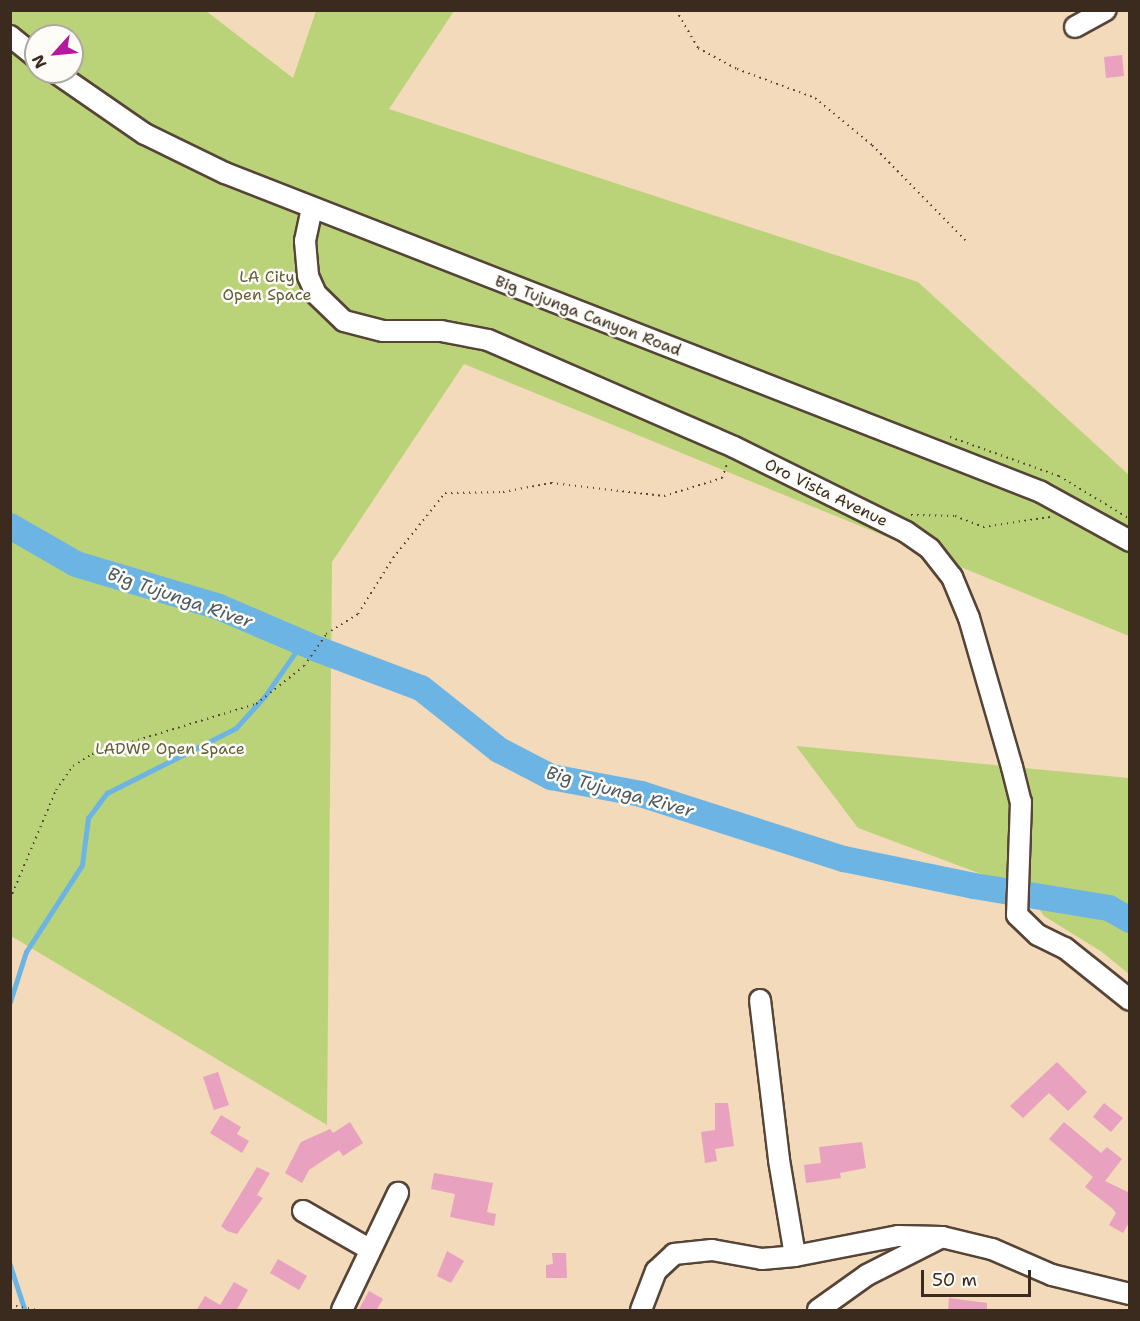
<!DOCTYPE html>
<html>
<head>
<meta charset="utf-8">
<style>
	body { margin:0 }
	#map { position:relative; width:1140px; height:1321px; overflow:hidden; background:#f2dabb; font-family:"Shantell Sans",sans-serif }
	div>[style] { position:absolute }
	.green>* { inset:0; background:#bbd378 }
	.stream>* { height:4.5px; margin:-2.25px; padding:0 2.25px; transform-origin:2.25px; border-radius:2.25px; background:#6cb4e3 }
	.river>* { height:26px; margin:-13px; padding:0 13px; transform-origin:13px; border-radius:13px; background:#6cb4e3 }
	.building>* { inset:0; background:#e8a1be }
	.path>* { height:2px; margin-top:-1px; transform-origin:0; background:repeating-linear-gradient(90deg,#564436 0 1.5px,transparent 0 6px) }
	.roads { filter:drop-shadow(2px 0 #564436) drop-shadow(-2px 0 #564436) drop-shadow(0 2px #564436) drop-shadow(0 -2px #564436) }
	.minor>* { height:20px; margin:-10px; padding:0 10px; transform-origin:10px; border-radius:10px; background:#fff }
	span { translate:-50% -50%; white-space:nowrap; text-align:center; line-height:1.15; -webkit-text-stroke:5px #fdfcf7; paint-order:stroke }
	.park-label { font-size:16px; color:#615d39 }
	.street-label { font-size:16px; color:#3b2a1e }
	.water-label { font-size:18px; color:#4c5a63; font-style:italic }
	.frame { position:absolute; inset:0; border:12px solid #3b2a1e; pointer-events:none }
	.north { position:absolute; left:24px; top:24px; width:60px; height:60px; box-sizing:border-box; background:#fdfcf7; border:2px solid #afa8a0; border-radius:50%; rotate:243deg; font-size:16px; font-weight:700; line-height:24px; text-align:center; color:#3b2a1e }
	.north::after { content:''; display:block; margin:auto; width:21px; height:27px; background:#b5179e; clip-path:polygon(50% 0,100% 100%,50% 72%,0 100%) }
	.scale { position:absolute; left:921px; top:1270px; width:110px; height:27px; box-sizing:border-box; border:3px solid #3b2a1e; border-top:0; padding-left:8px; font-size:18px; line-height:21px; white-space:nowrap; color:#3b2a1e; -webkit-text-stroke:4px #fdfcf7; paint-order:stroke }
</style>
</head>
<body>
<div id="map">
	<div class="green">
		<div style="clip-path:polygon(evenodd,11px 11px,206px 11px,293px 78px,316px 11px,454px 11px,389px 109px,918px 282px,1129px 475px,1129px 636px,464px 364px,332px 562px,327px 1125px,11px 936px,11px 11px,36px 36px,72px 36px,72px 72px,36px 72px,36px 36px)"></div>
		<div style="clip-path:polygon(796px 746px,1129px 778px,1129px 974px,1102px 952px,1044px 916px,1029px 895px,1027px 882px,1008px 884px,858px 828px)"></div>
	</div>
	<div class="stream">
		<div style="left:10px;top:1002px;width:52px;rotate:-72.3deg"></div>
		<div style="left:26px;top:952px;width:103px;rotate:-57.2deg"></div>
		<div style="left:82px;top:865px;width:47px;rotate:-82.7deg"></div>
		<div style="left:88px;top:818px;width:31px;rotate:-53deg"></div>
		<div style="left:107px;top:793px;width:144px;rotate:-26.7deg"></div>
		<div style="left:236px;top:728px;width:43px;rotate:-47.8deg"></div>
		<div style="left:265px;top:696px;width:65px;rotate:-55.1deg"></div>
		<div style="left:10px;top:1264px;width:48px;rotate:71.9deg"></div>
	</div>
	<div class="river">
		<div style="left:10px;top:526px;width:76px;rotate:29.9deg"></div>
		<div style="left:76px;top:564px;width:149px;rotate:16.7deg"></div>
		<div style="left:219px;top:607px;width:107px;rotate:23.2deg"></div>
		<div style="left:317px;top:649px;width:111px;rotate:20.6deg"></div>
		<div style="left:421px;top:688px;width:100px;rotate:38.5deg"></div>
		<div style="left:499px;top:750px;width:59px;rotate:27.4deg"></div>
		<div style="left:551px;top:777px;width:92px;rotate:10.7deg"></div>
		<div style="left:641px;top:794px;width:213px;rotate:17.8deg"></div>
		<div style="left:844px;top:859px;width:133px;rotate:11.7deg"></div>
		<div style="left:974px;top:886px;width:137px;rotate:9.3deg"></div>
		<div style="left:1109px;top:908px;width:24px;rotate:30deg"></div>
	</div>
	<div class="building">
		<div style="clip-path:polygon(1122px 55px,1124px 76px,1106px 78px,1104px 57px)"></div>
		<div style="clip-path:polygon(1057px 1062px,1087px 1092px,1068px 1111px,1049px 1093px,1023px 1118px,1010px 1106px)"></div>
		<div style="clip-path:polygon(218px 1072px,229px 1105px,214px 1110px,203px 1077px)"></div>
		<div style="clip-path:polygon(715px 1103px,728px 1103px,734px 1146px,715px 1149px,717px 1161px,705px 1163px,701px 1132px,715px 1130px)"></div>
		<div style="clip-path:polygon(1104px 1103px,1123px 1118px,1111px 1132px,1093px 1117px)"></div>
		<div style="clip-path:polygon(221px 1115px,241px 1127px,237px 1134px,249px 1141px,242px 1153px,210px 1133px)"></div>
		<div style="clip-path:polygon(350px 1122px,363px 1143px,343px 1156px,339px 1150px,309px 1170px,302px 1183px,285px 1173px,301px 1142px,330px 1129px,333px 1133px)"></div>
		<div style="clip-path:polygon(1064px 1122px,1101px 1153px,1107px 1147px,1122px 1159px,1105px 1181px,1130px 1193px,1130px 1221px,1123px 1233px,1109px 1225px,1116px 1213px,1113px 1209px,1085px 1187px,1093px 1177px,1049px 1139px)"></div>
		<div style="clip-path:polygon(862px 1142px,866px 1168px,840px 1173px,841px 1178px,806px 1183px,804px 1165px,821px 1163px,819px 1147px)"></div>
		<div style="clip-path:polygon(257px 1167px,270px 1173px,257px 1195px,263px 1198px,237px 1234px,227px 1231px,221px 1226px)"></div>
		<div style="clip-path:polygon(434px 1173px,493px 1183px,487px 1212px,496px 1214px,494px 1226px,450px 1217px,455px 1194px,431px 1189px)"></div>
		<div style="clip-path:polygon(447px 1251px,464px 1261px,451px 1283px,437px 1276px)"></div>
		<div style="clip-path:polygon(552px 1253px,566px 1253px,567px 1278px,546px 1278px,546px 1265px,553px 1264px)"></div>
		<div style="clip-path:polygon(278px 1259px,307px 1276px,299px 1290px,270px 1273px)"></div>
		<div style="clip-path:polygon(234px 1282px,248px 1290px,236px 1311px,196px 1311px,205px 1296px,220px 1305px)"></div>
		<div style="clip-path:polygon(369px 1291px,383px 1299px,376px 1311px,358px 1311px)"></div>
		<div style="clip-path:polygon(949px 1298px,987px 1303px,987px 1311px,948px 1310px)"></div>
	</div>
	<div class="path">
		<div style="left:676px;top:10px;width:44px;rotate:59.9deg"></div>
		<div style="left:698px;top:48px;width:44px;rotate:28.3deg"></div>
		<div style="left:737px;top:69px;width:83px;rotate:20.4deg"></div>
		<div style="left:815px;top:98px;width:74px;rotate:39.5deg"></div>
		<div style="left:872px;top:145px;width:136px;rotate:45.6deg"></div>
		<div style="left:950px;top:437px;width:116px;rotate:19.7deg"></div>
		<div style="left:1059px;top:476px;width:83px;rotate:31.2deg"></div>
		<div style="left:911px;top:515px;width:44px;rotate:1.3deg"></div>
		<div style="left:955px;top:516px;width:30px;rotate:21deg"></div>
		<div style="left:983px;top:527px;width:68px;rotate:-8.5deg"></div>
		<div style="left:10px;top:899px;width:118px;rotate:-67.1deg"></div>
		<div style="left:56px;top:790px;width:29px;rotate:-55deg"></div>
		<div style="left:73px;top:766px;width:22px;rotate:-32deg"></div>
		<div style="left:92px;top:754px;width:171px;rotate:-17deg"></div>
		<div style="left:256px;top:704px;width:61px;rotate:-38.4deg"></div>
		<div style="left:304px;top:666px;width:39px;rotate:-55deg"></div>
		<div style="left:326px;top:634px;width:38px;rotate:-32deg"></div>
		<div style="left:358px;top:614px;width:66px;rotate:-58deg"></div>
		<div style="left:393px;top:558px;width:83px;rotate:-51.3deg"></div>
		<div style="left:445px;top:493px;width:58px;rotate:-1deg"></div>
		<div style="left:503px;top:492px;width:49px;rotate:-10.6deg"></div>
		<div style="left:551px;top:483px;width:114px;rotate:6.6deg"></div>
		<div style="left:664px;top:496px;width:61px;rotate:-17.2deg"></div>
		<div style="left:722px;top:478px;width:15px;rotate:-70deg"></div>
		<div style="left:10px;top:1305px;width:27px;rotate:10deg"></div>
	</div>
	<div class="roads">
		<div class="minor">
			<div style="left:1075px;top:27px;width:35px;rotate:-29deg"></div>
			<div style="left:10px;top:36px;width:33px;rotate:39deg"></div>
			<div style="left:55px;top:72px;width:109px;rotate:34.6deg"></div>
			<div style="left:145px;top:134px;width:89px;rotate:26deg"></div>
			<div style="left:225px;top:173px;width:876px;rotate:21.35deg"></div>
			<div style="left:1041px;top:492px;width:102px;rotate:28.8deg"></div>
			<div style="left:312px;top:208px;width:34px;rotate:102deg"></div>
			<div style="left:305px;top:241px;width:35px;rotate:85deg"></div>
			<div style="left:308px;top:276px;width:20px;rotate:66deg"></div>
			<div style="left:316px;top:294px;width:39px;rotate:44deg"></div>
			<div style="left:344px;top:321px;width:40px;rotate:14.4deg"></div>
			<div style="left:383px;top:331px;width:58px"></div>
			<div style="left:441px;top:331px;width:48px;rotate:10.8deg"></div>
			<div style="left:488px;top:340px;width:268px;rotate:23.5deg"></div>
			<div style="left:734px;top:447px;width:192px;rotate:26.3deg"></div>
			<div style="left:906px;top:532px;width:29px;rotate:35deg"></div>
			<div style="left:930px;top:549px;width:36px;rotate:52deg"></div>
			<div style="left:952px;top:577px;width:44px;rotate:67.5deg"></div>
			<div style="left:969px;top:618px;width:155px;rotate:73.9deg"></div>
			<div style="left:1012px;top:767px;width:36px;rotate:76deg"></div>
			<div style="left:1021px;top:802px;width:113px;rotate:92deg"></div>
			<div style="left:1017px;top:915px;width:29px;rotate:44deg"></div>
			<div style="left:1038px;top:935px;width:30px;rotate:26deg"></div>
			<div style="left:1065px;top:948px;width:83px;rotate:38.7deg"></div>
			<div style="left:760px;top:1000px;width:161px;rotate:83.2deg"></div>
			<div style="left:779px;top:1160px;width:97px;rotate:80.5deg"></div>
			<div style="left:303px;top:1211px;width:76px;rotate:29.9deg"></div>
			<div style="left:342px;top:1310px;width:130px;rotate:-64.4deg"></div>
			<div style="left:641px;top:1310px;width:42px;rotate:-69deg"></div>
			<div style="left:656px;top:1271px;width:25px;rotate:-43deg"></div>
			<div style="left:674px;top:1254px;width:38px;rotate:-6deg"></div>
			<div style="left:712px;top:1250px;width:51px;rotate:10.2deg"></div>
			<div style="left:762px;top:1259px;width:33px;rotate:-5deg"></div>
			<div style="left:795px;top:1256px;width:105px;rotate:-11deg"></div>
			<div style="left:898px;top:1236px;width:44px;rotate:1.3deg"></div>
			<div style="left:942px;top:1237px;width:51px;rotate:13.5deg"></div>
			<div style="left:992px;top:1249px;width:65px;rotate:23.4deg"></div>
			<div style="left:1052px;top:1275px;width:80px;rotate:13.7deg"></div>
			<div style="left:818px;top:1310px;width:60px;rotate:-35.5deg"></div>
			<div style="left:867px;top:1275px;width:84px;rotate:-26.9deg"></div>
		</div>
	</div>
	<div class="park-label">
		<span style="left:267px;top:286px">LA City<br>Open Space</span>
		<span style="left:170px;top:749px">LADWP Open Space</span>
	</div>
	<div class="street-label">
		<span style="left:588px;top:316px;rotate:21deg">Big Tujunga Canyon Road</span>
		<span style="left:826px;top:493px;rotate:26deg">Oro Vista Avenue</span>
	</div>
	<div class="water-label">
		<span style="left:180px;top:598px;rotate:19deg">Big Tujunga River</span>
		<span style="left:620px;top:792px;rotate:15deg">Big Tujunga River</span>
	</div>
	<div class="frame"></div>
	<div class="north">N</div>
	<div class="scale">50 m</div>
</div>
</body>
</html>
